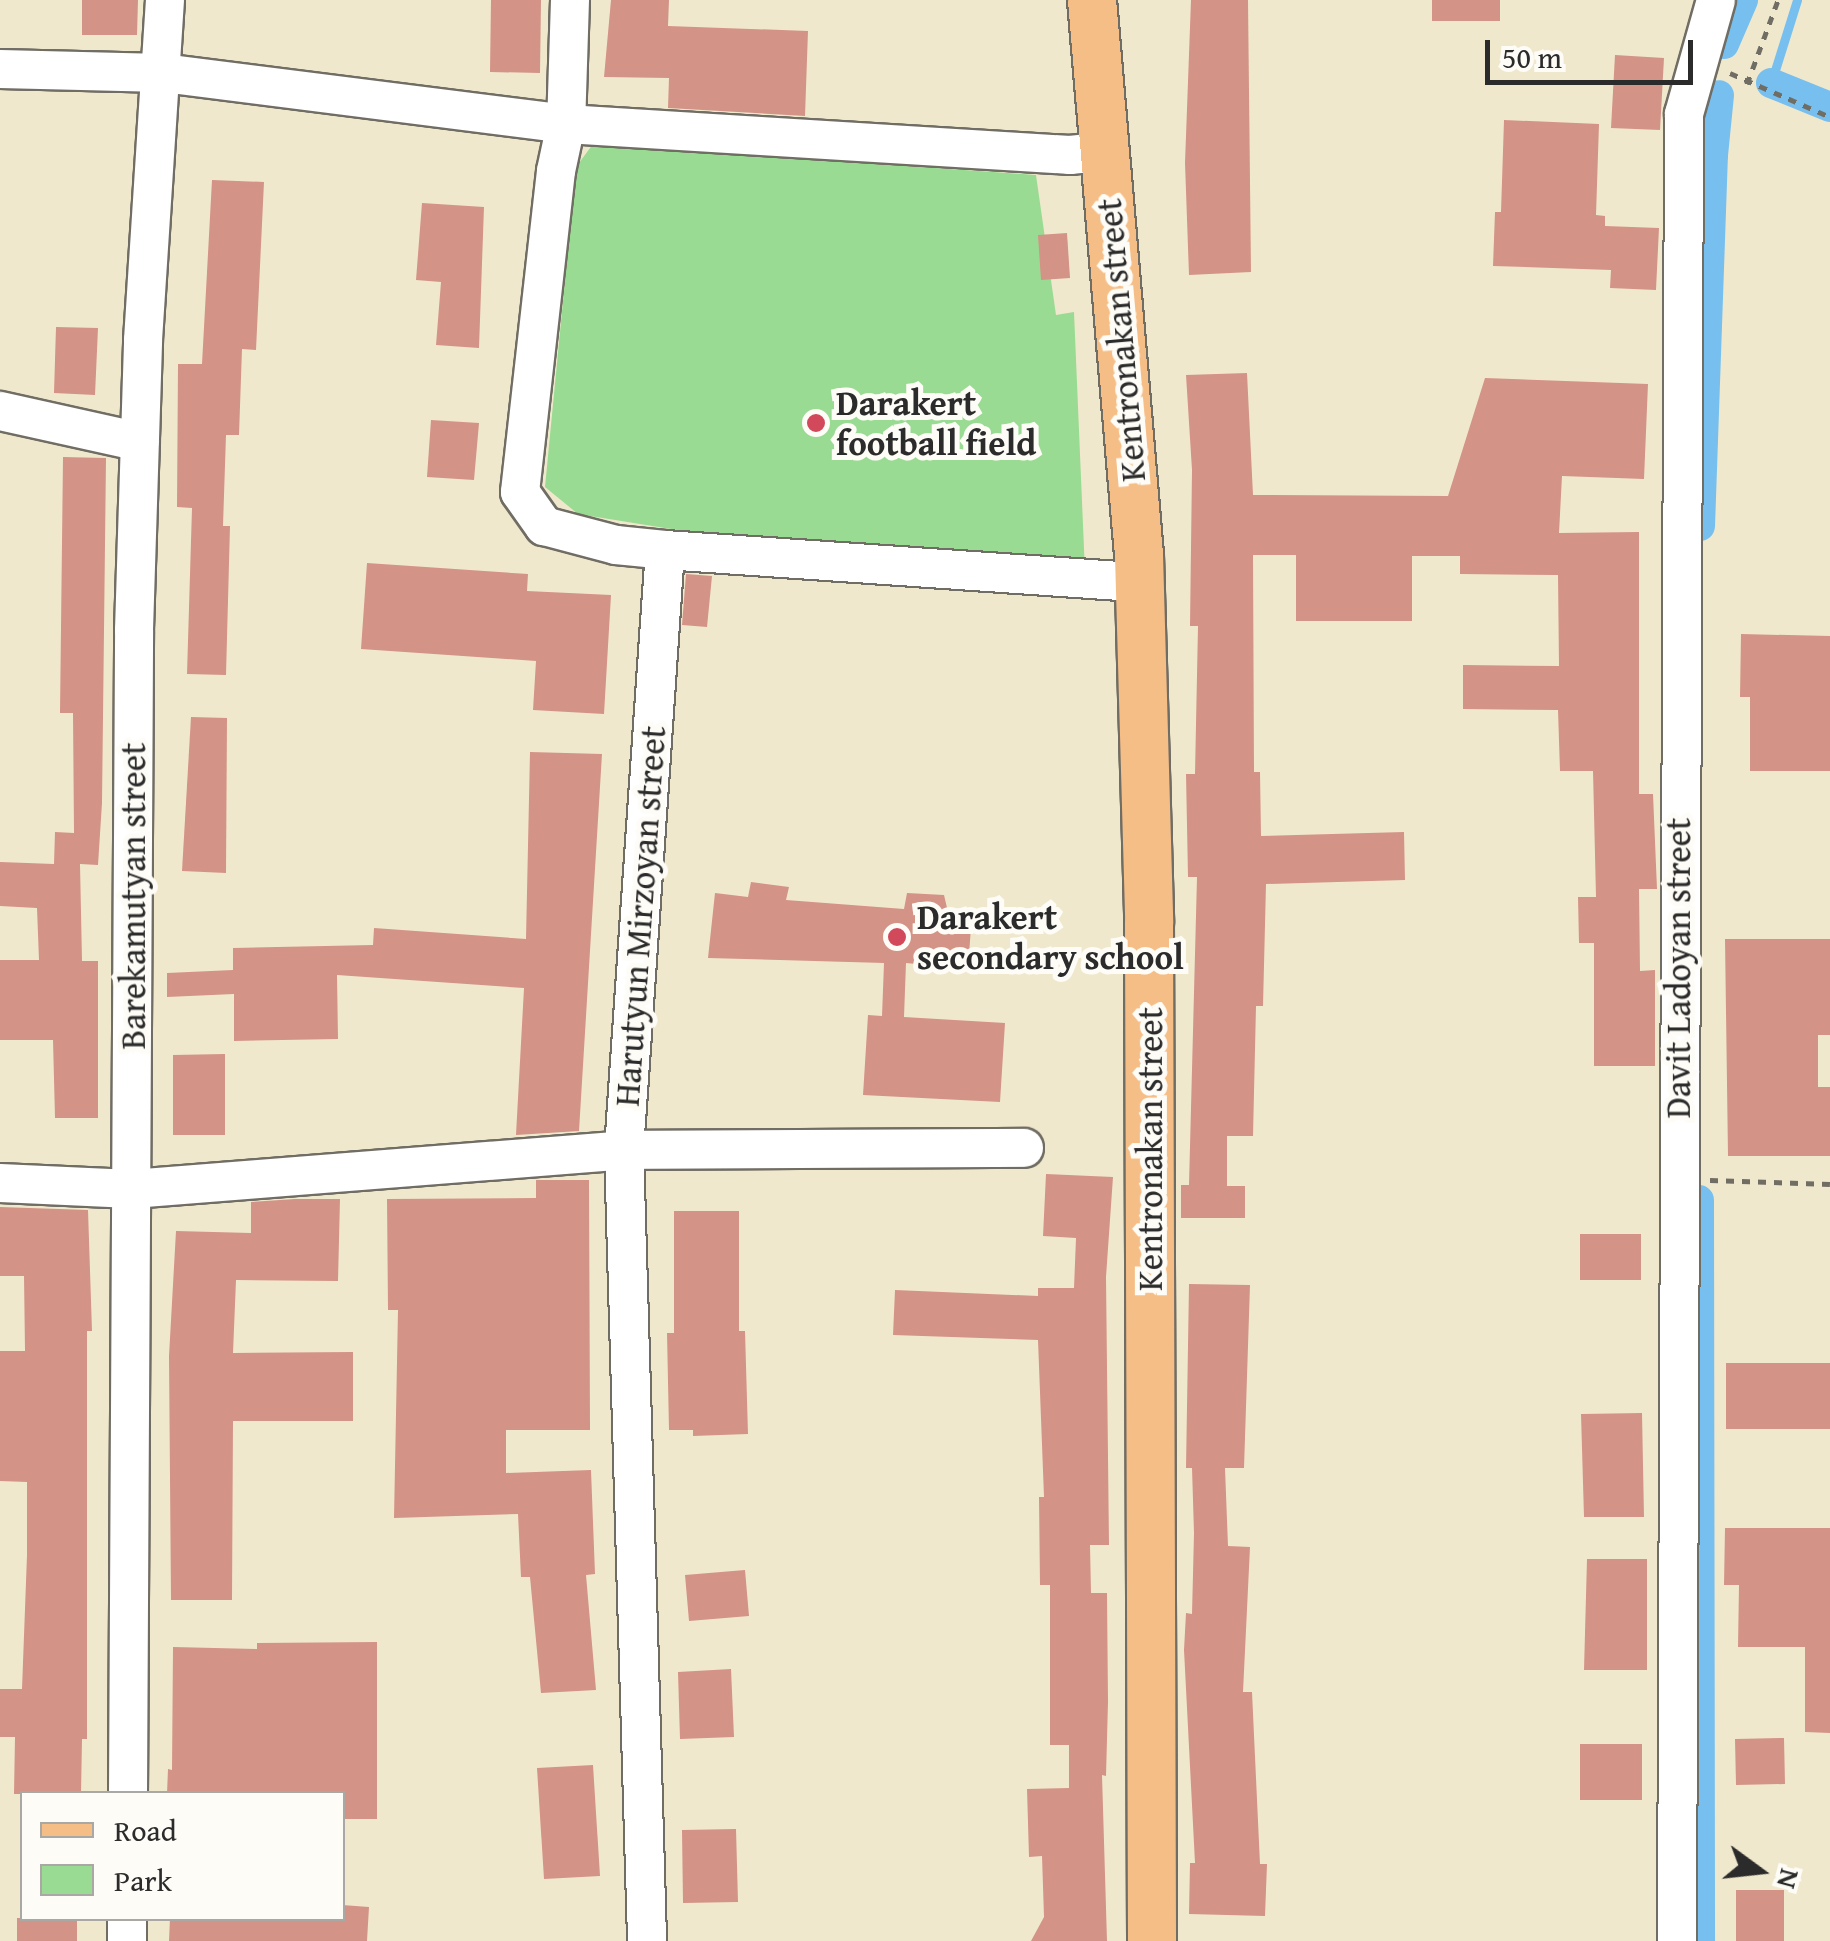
<!DOCTYPE html>
<html>
<head>
<meta charset="utf-8">
<style>
	body { margin:0 }
	#map { position:relative; width:1830px; height:1941px; overflow:hidden; background:#f0e8cd; font-family:"Gentium Book Plus",serif }
	div>[style] { position:absolute }
	.green>* { inset:0; background:#99db92 }
	.stream>* { height:9px; margin:-4.5px; padding:0 4.5px; transform-origin:4.5px; border-radius:4.5px; background:#76bfef }
	.canal>* { height:30px; margin:-15px; padding:0 15px; transform-origin:15px; border-radius:15px; background:#76bfef }
	.building>* { inset:0; background:#d39386 }
	.path>* { height:5px; margin-top:-2.5px; transform-origin:0; background:repeating-linear-gradient(90deg,#706d64 0 8px,transparent 0 16px) }
	.roads { filter:drop-shadow(2px 0 #706d64) drop-shadow(-2px 0 #706d64) drop-shadow(0 2px #706d64) drop-shadow(0 -2px #706d64) }
	.minor>* { height:38px; margin:-19px; padding:0 19px; transform-origin:19px; border-radius:19px; background:#fff }
	.major>* { height:48px; margin:-24px; padding:0 24px; transform-origin:24px; border-radius:24px; background:#f6be87 }
	.dots>* { width:28px; height:28px; translate:-50% -50%; box-sizing:border-box; border:5px solid #fdfcf7; border-radius:50% }
	span { translate:-50% -50%; white-space:nowrap; text-align:center; line-height:1.15; -webkit-text-stroke:10px #fdfcf7; paint-order:stroke }
	.street-label { font-size:35px; color:#2b2b2b }
	.poi-label { font-size:35px; color:#2b2b2b; font-weight:700 }
	.left { translate:0 -50%; text-align:left }
	.legend { position:absolute; left:20px; top:1791px; width:325px; height:130px; box-sizing:border-box; background:#fdfcf7; border:2px solid #a9a8a5; margin:0; padding:12px 18px; list-style:none; font-size:30px; color:#2b2b2b }
	.legend li { display:flex; align-items:center; gap:20px; height:50px }
	.legend b { width:50px; border:2px solid #a9a8a5 }
	.north { position:absolute; left:1710px; top:1821px; width:100px; height:100px; -webkit-text-stroke:8px #fdfcf7; paint-order:stroke; rotate:105deg; font-size:28px; font-weight:700; line-height:40px; text-align:center; color:#2b2b2b }
	.north::after { content:''; display:block; margin:auto; width:35px; height:45px; background:#2b2b2b; clip-path:polygon(50% 0,100% 100%,50% 72%,0 100%) }
	.scale { position:absolute; left:1485px; top:40px; width:208px; height:45px; box-sizing:border-box; border:5px solid #2b2b2b; border-top:0; padding-left:12px; font-size:30px; line-height:35px; white-space:nowrap; color:#2b2b2b; -webkit-text-stroke:8px #fdfcf7; paint-order:stroke }
</style>
</head>
<body>
<div id="map">
	<div class="green">
		<div style="clip-path:polygon(593px 144px,1036px 175px,1056px 315px,1074px 312px,1086px 596px,578px 514px,545px 487px,576px 167px)"></div>
	</div>
	<div class="stream">
		<div style="left:1771px;top:83px;width:87px;rotate:-72.6deg"></div>
	</div>
	<div class="canal">
		<div style="left:1724px;top:44px;width:48px;rotate:-66.6deg"></div>
		<div style="left:1771px;top:83px;width:64px;rotate:22.1deg"></div>
		<div style="left:1700px;top:526px;width:371px;rotate:-88deg"></div>
		<div style="left:1713px;top:155px;width:60px;rotate:-84.3deg"></div>
		<div style="left:1699px;top:1200px;width:741px;rotate:89.92deg"></div>
	</div>
	<div class="building">
		<div style="clip-path:polygon(82px 0,138px 0,137px 35px,82px 35px)"></div>
		<div style="clip-path:polygon(491px 0,541px 0,540px 73px,490px 72px)"></div>
		<div style="clip-path:polygon(611px 0,669px 0,668px 26px,808px 31px,805px 116px,668px 108px,669px 78px,604px 77px)"></div>
		<div style="clip-path:polygon(1191px 0,1248px 0,1251px 272px,1189px 275px,1185px 163px)"></div>
		<div style="clip-path:polygon(1432px 0,1500px 0,1500px 21px,1432px 21px)"></div>
		<div style="clip-path:polygon(1615px 55px,1664px 58px,1660px 130px,1611px 128px)"></div>
		<div style="clip-path:polygon(1504px 120px,1599px 124px,1596px 215px,1605px 216px,1605px 226px,1659px 228px,1656px 290px,1610px 288px,1611px 270px,1493px 266px,1495px 212px,1501px 212px)"></div>
		<div style="clip-path:polygon(212px 180px,264px 182px,256px 350px,242px 349px,239px 435px,226px 435px,223px 526px,230px 526px,226px 675px,187px 674px,192px 508px,177px 507px,178px 364px,202px 364px)"></div>
		<div style="clip-path:polygon(422px 203px,484px 207px,479px 348px,436px 345px,441px 282px,416px 280px)"></div>
		<div style="clip-path:polygon(1067px 233px,1070px 278px,1041px 280px,1038px 235px)"></div>
		<div style="clip-path:polygon(56px 327px,98px 328px,95px 395px,54px 393px)"></div>
		<div style="clip-path:polygon(1247px 373px,1253px 495px,1448px 496px,1485px 378px,1648px 384px,1644px 479px,1562px 476px,1559px 533px,1639px 532px,1639px 794px,1653px 794px,1657px 889px,1639px 889px,1640px 971px,1655px 970px,1655px 1066px,1594px 1066px,1594px 943px,1579px 943px,1578px 897px,1596px 897px,1593px 771px,1560px 771px,1558px 710px,1463px 709px,1463px 665px,1559px 666px,1558px 575px,1460px 574px,1460px 556px,1412px 556px,1412px 621px,1296px 621px,1296px 555px,1253px 555px,1254px 772px,1260px 772px,1261px 836px,1404px 832px,1405px 880px,1266px 884px,1263px 1006px,1256px 1006px,1253px 1136px,1227px 1136px,1227px 1186px,1245px 1186px,1245px 1218px,1181px 1218px,1181px 1185px,1189px 1185px,1197px 877px,1188px 877px,1186px 774px,1195px 774px,1198px 626px,1190px 626px,1192px 470px,1186px 375px)"></div>
		<div style="clip-path:polygon(431px 420px,479px 423px,474px 480px,427px 477px)"></div>
		<div style="clip-path:polygon(63px 457px,106px 458px,102px 803px,98px 865px,80px 864px,82px 961px,98px 961px,98px 1118px,55px 1118px,53px 1040px,0 1040px,0 960px,39px 960px,37px 908px,0 906px,0 862px,54px 864px,55px 832px,74px 833px,73px 713px,60px 713px)"></div>
		<div style="clip-path:polygon(367px 563px,528px 574px,527px 591px,611px 595px,604px 714px,533px 710px,536px 661px,361px 649px)"></div>
		<div style="clip-path:polygon(686px 574px,712px 576px,707px 627px,682px 625px)"></div>
		<div style="clip-path:polygon(1741px 634px,1830px 636px,1830px 771px,1750px 771px,1750px 697px,1740px 697px)"></div>
		<div style="clip-path:polygon(191px 717px,227px 718px,226px 873px,182px 871px)"></div>
		<div style="clip-path:polygon(530px 752px,602px 754px,579px 1131px,516px 1135px,524px 988px,337px 975px,338px 1039px,234px 1041px,234px 994px,167px 997px,167px 973px,233px 970px,233px 948px,373px 945px,374px 928px,526px 939px)"></div>
		<div style="clip-path:polygon(751px 882px,789px 887px,786px 900px,904px 909px,907px 893px,944px 895px,948px 912px,972px 913px,968px 969px,906px 963px,904px 1017px,1005px 1023px,1000px 1102px,863px 1095px,868px 1015px,882px 1016px,884px 963px,708px 958px,715px 893px,748px 897px)"></div>
		<div style="clip-path:polygon(1725px 939px,1830px 939px,1830px 1035px,1818px 1035px,1818px 1087px,1830px 1087px,1830px 1156px,1728px 1156px)"></div>
		<div style="clip-path:polygon(225px 1054px,225px 1135px,173px 1135px,173px 1055px)"></div>
		<div style="clip-path:polygon(1046px 1174px,1113px 1177px,1106px 1277px,1109px 1545px,1090px 1545px,1091px 1593px,1107px 1593px,1108px 1702px,1106px 1776px,1102px 1775px,1107px 1941px,1031px 1941px,1044px 1917px,1042px 1856px,1029px 1857px,1027px 1789px,1069px 1788px,1069px 1745px,1050px 1745px,1050px 1585px,1040px 1585px,1039px 1497px,1044px 1497px,1038px 1340px,893px 1335px,895px 1290px,1038px 1296px,1038px 1288px,1074px 1288px,1076px 1238px,1043px 1236px)"></div>
		<div style="clip-path:polygon(536px 1180px,589px 1180px,590px 1430px,506px 1430px,506px 1473px,591px 1470px,595px 1574px,586px 1575px,596px 1690px,541px 1693px,530px 1577px,521px 1577px,518px 1514px,394px 1518px,398px 1310px,388px 1310px,387px 1199px,536px 1198px)"></div>
		<div style="clip-path:polygon(295px 1199px,340px 1199px,338px 1281px,236px 1280px,233px 1353px,353px 1352px,353px 1421px,233px 1421px,232px 1600px,171px 1600px,169px 1356px,176px 1231px,251px 1233px,251px 1202px)"></div>
		<div style="clip-path:polygon(0 1207px,88px 1210px,92px 1331px,87px 1331px,87px 1739px,82px 1739px,81px 1794px,14px 1794px,15px 1737px,0 1737px,0 1689px,22px 1689px,27px 1555px,27px 1482px,0 1481px,0 1351px,25px 1351px,24px 1276px,0 1276px)"></div>
		<div style="clip-path:polygon(674px 1211px,739px 1211px,739px 1331px,745px 1331px,748px 1434px,693px 1436px,693px 1430px,669px 1430px,667px 1333px,674px 1333px)"></div>
		<div style="clip-path:polygon(1580px 1234px,1641px 1234px,1641px 1280px,1580px 1280px)"></div>
		<div style="clip-path:polygon(1189px 1284px,1250px 1285px,1244px 1468px,1225px 1468px,1228px 1546px,1250px 1547px,1243px 1692px,1252px 1692px,1260px 1864px,1267px 1864px,1265px 1916px,1189px 1914px,1190px 1863px,1195px 1863px,1184px 1650px,1186px 1613px,1192px 1614px,1194px 1533px,1192px 1468px,1186px 1468px)"></div>
		<div style="clip-path:polygon(1726px 1363px,1830px 1363px,1830px 1429px,1726px 1429px)"></div>
		<div style="clip-path:polygon(1642px 1413px,1644px 1517px,1584px 1517px,1581px 1414px)"></div>
		<div style="clip-path:polygon(1725px 1528px,1830px 1528px,1830px 1733px,1805px 1732px,1805px 1647px,1738px 1647px,1739px 1585px,1724px 1585px)"></div>
		<div style="clip-path:polygon(1587px 1559px,1647px 1559px,1647px 1670px,1584px 1670px)"></div>
		<div style="clip-path:polygon(745px 1570px,749px 1616px,689px 1621px,685px 1575px)"></div>
		<div style="clip-path:polygon(377px 1642px,377px 1819px,342px 1819px,342px 1794px,167px 1794px,168px 1769px,172px 1770px,173px 1647px,257px 1649px,257px 1643px)"></div>
		<div style="clip-path:polygon(731px 1669px,734px 1737px,680px 1739px,678px 1672px)"></div>
		<div style="clip-path:polygon(1784px 1738px,1785px 1784px,1736px 1785px,1735px 1739px)"></div>
		<div style="clip-path:polygon(1580px 1744px,1642px 1744px,1642px 1800px,1580px 1800px)"></div>
		<div style="clip-path:polygon(593px 1765px,600px 1876px,544px 1879px,537px 1768px)"></div>
		<div style="clip-path:polygon(736px 1829px,738px 1902px,683px 1903px,682px 1830px)"></div>
		<div style="clip-path:polygon(1736px 1890px,1784px 1890px,1784px 1941px,1736px 1941px)"></div>
		<div style="clip-path:polygon(342px 1905px,369px 1907px,367px 1941px,169px 1941px,170px 1918px,342px 1918px)"></div>
		<div style="clip-path:polygon(17px 1918px,77px 1918px,77px 1941px,17px 1941px)"></div>
	</div>
	<div class="path">
		<div style="left:1730px;top:73px;width:109px;rotate:23.7deg"></div>
		<div style="left:1747px;top:84px;width:90px;rotate:-69.7deg"></div>
		<div style="left:1710px;top:1180px;width:120px;rotate:1.9deg"></div>
	</div>
	<div class="roads">
		<div class="minor">
			<div style="left:570px;top:0;width:124px;rotate:91.8deg"></div>
			<div style="left:566px;top:124px;width:48px;rotate:102deg"></div>
			<div style="left:556px;top:171px;width:323px;rotate:96.4deg"></div>
			<div style="left:520px;top:492px;width:42px;rotate:54.8deg"></div>
			<div style="left:544px;top:526px;width:74px;rotate:14.8deg"></div>
			<div style="left:616px;top:545px;width:49px;rotate:5.8deg"></div>
			<div style="left:665px;top:550px;width:601px;rotate:93.91deg"></div>
			<div style="left:624px;top:1150px;width:791px;rotate:88.33deg"></div>
			<div style="left:0;top:69px;width:163px;rotate:1.4deg"></div>
			<div style="left:163px;top:73px;width:406px;rotate:7.2deg"></div>
			<div style="left:566px;top:124px;width:505px;rotate:3.52deg"></div>
			<div style="left:1070px;top:155px;width:36px;rotate:-6deg"></div>
			<div style="left:0;top:411px;width:143px;rotate:12.5deg"></div>
			<div style="left:665px;top:550px;width:476px;rotate:3.9deg"></div>
			<div style="left:0;top:1183px;width:132px;rotate:2.6deg"></div>
			<div style="left:132px;top:1189px;width:494px;rotate:-4.5deg"></div>
			<div style="left:624px;top:1150px;width:400px;rotate:-0.3deg"></div>
			<div style="left:128px;top:1794px;width:1164px;rotate:-89.7deg"></div>
			<div style="left:134px;top:630px;width:290px;rotate:-88.2deg"></div>
			<div style="left:143px;top:340px;width:341px;rotate:-86.3deg"></div>
			<div style="left:127px;top:1941px;width:23px;rotate:-90deg"></div>
			<div style="left:1677px;top:1941px;width:1827px;rotate:-89.78deg"></div>
			<div style="left:1684px;top:114px;width:118px;rotate:-74.3deg"></div>
		</div>
		<div class="major">
			<div style="left:1092px;top:0;width:557px;rotate:85.16deg"></div>
			<div style="left:1139px;top:555px;width:368px;rotate:88.4deg"></div>
			<div style="left:1149px;top:923px;width:1018px;rotate:89.83deg"></div>
		</div>
	</div>
	<div class="dots">
		<div style="left:816px;top:423px;background:#d1495b"></div>
		<div style="left:897px;top:937px;background:#d1495b"></div>
	</div>
	<div class="street-label">
		<span style="left:1121px;top:340px;rotate:-95deg">Kentronakan street</span>
		<span style="left:133px;top:896px;rotate:-90deg">Barekamutyan street</span>
		<span style="left:640px;top:916px;rotate:-86deg">Harutyun Mirzoyan street</span>
		<span style="left:1678px;top:968px;rotate:-90deg">Davit Ladoyan street</span>
		<span style="left:1150px;top:1149px;rotate:-90deg">Kentronakan street</span>
	</div>
	<div class="poi-label">
		<span class="left" style="left:836px;top:423px">Darakert<br>football field</span>
		<span class="left" style="left:917px;top:937px">Darakert<br>secondary school</span>
	</div>
	<ul class="legend">
	<li><b style="height:12px;background:#f6be87"></b>Road</li>
	<li><b style="height:28px;background:#99db92"></b>Park</li>
	</ul>
	<div class="north">N</div>
	<div class="scale">50 m</div>
</div>
</body>
</html>
